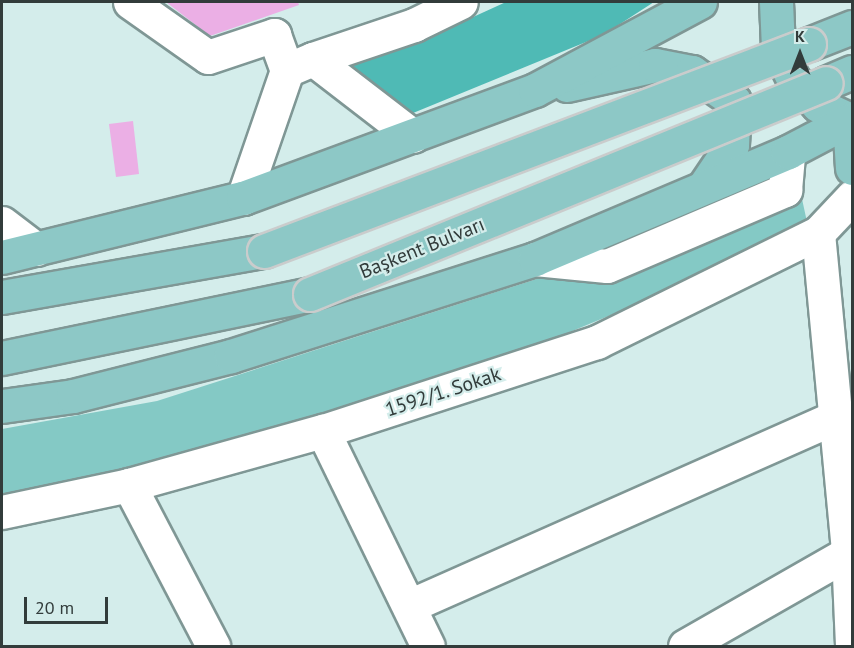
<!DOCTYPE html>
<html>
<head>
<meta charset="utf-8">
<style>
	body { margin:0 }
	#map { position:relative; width:854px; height:648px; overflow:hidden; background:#d4edeb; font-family:"PT Sans",sans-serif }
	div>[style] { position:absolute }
	.green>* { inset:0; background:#84c9c5 }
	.forest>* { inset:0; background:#4fbab5 }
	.building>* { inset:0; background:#ebafe5 }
	.roads { filter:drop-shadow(2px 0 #7f9795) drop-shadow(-2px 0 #7f9795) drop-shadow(0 2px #7f9795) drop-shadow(0 -2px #7f9795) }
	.minor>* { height:33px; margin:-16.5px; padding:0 16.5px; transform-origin:16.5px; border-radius:16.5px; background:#fff }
	.major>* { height:33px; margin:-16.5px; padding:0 16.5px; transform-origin:16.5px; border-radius:16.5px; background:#8dc8c6 }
	.bridges { filter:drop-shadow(2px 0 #cacccc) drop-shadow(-2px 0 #cacccc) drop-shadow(0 2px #cacccc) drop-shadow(0 -2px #cacccc) }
	.major-bridge>* { height:33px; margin:-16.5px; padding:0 16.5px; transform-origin:16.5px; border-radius:16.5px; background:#8dc8c6 }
	span { translate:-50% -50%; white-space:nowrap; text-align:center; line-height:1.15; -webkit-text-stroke:4.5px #d4edeb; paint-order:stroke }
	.street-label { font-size:20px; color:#323c3b }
	.frame { position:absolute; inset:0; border:3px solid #323c3b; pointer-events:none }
	.north { position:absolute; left:770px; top:24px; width:60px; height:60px; -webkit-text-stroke:4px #d4edeb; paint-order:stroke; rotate:0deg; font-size:16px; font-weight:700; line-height:24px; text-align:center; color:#323c3b }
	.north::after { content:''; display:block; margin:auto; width:21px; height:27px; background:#323c3b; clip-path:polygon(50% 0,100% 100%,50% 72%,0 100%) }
	.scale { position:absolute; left:24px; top:597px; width:84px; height:27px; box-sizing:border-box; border:3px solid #323c3b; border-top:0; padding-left:8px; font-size:18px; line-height:21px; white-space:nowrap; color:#323c3b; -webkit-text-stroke:4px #d4edeb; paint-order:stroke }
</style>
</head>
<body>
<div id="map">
	<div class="green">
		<div style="clip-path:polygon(799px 185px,807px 222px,688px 283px,512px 356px,192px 459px,2px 502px,2px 429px,157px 401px,543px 277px)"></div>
	</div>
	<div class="forest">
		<div style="clip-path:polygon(506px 2px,654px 2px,603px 35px,396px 120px,338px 63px,460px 23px)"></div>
	</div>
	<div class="building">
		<div style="clip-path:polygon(166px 2px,298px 2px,299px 5px,210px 36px)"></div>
		<div style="clip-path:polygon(133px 121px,139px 174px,116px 177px,109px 124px)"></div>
	</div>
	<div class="roads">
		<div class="minor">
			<div style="left:130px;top:2px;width:95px;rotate:35.2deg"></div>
			<div style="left:208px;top:57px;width:70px;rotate:-18.4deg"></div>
			<div style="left:274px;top:35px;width:37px;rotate:70deg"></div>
			<div style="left:313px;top:59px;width:107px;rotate:-18.6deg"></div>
			<div style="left:414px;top:25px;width:52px;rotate:-26.1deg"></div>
			<div style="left:243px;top:198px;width:135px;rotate:-71deg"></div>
			<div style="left:287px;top:70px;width:28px;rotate:-23deg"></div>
			<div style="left:313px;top:59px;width:126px;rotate:37.6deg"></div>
			<div style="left:2px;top:223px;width:43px;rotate:37.4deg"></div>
			<div style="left:818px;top:233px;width:321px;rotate:84.6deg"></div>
			<div style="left:848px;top:553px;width:93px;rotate:87.5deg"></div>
			<div style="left:535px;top:259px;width:72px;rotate:5.6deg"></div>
			<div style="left:607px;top:266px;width:194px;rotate:-23.1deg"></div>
			<div style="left:785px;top:190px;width:38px;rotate:-85deg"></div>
			<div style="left:323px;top:431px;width:239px;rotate:64deg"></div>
			<div style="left:129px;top:485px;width:182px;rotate:62.4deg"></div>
			<div style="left:2px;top:512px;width:130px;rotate:-12deg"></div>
			<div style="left:129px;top:485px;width:201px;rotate:-15.6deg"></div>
			<div style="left:323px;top:431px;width:288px;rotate:-18deg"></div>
			<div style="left:597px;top:342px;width:246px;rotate:-26.3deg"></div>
			<div style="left:818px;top:233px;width:50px;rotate:-46.6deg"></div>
			<div style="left:409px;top:606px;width:467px;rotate:-23.9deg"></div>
			<div style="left:685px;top:646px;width:188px;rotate:-29.7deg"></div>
		</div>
		<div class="major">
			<div style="left:776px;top:2px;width:46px;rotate:87.5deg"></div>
			<div style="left:778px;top:48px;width:34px;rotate:64deg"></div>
			<div style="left:793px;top:79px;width:36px;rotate:46deg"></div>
			<div style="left:818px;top:105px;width:38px;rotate:25deg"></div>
			<div style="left:809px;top:44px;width:46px;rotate:-21.6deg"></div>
			<div style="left:826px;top:83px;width:28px;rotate:-23deg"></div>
			<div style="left:567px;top:85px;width:90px;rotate:-12.8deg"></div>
			<div style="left:655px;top:65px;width:38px;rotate:11deg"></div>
			<div style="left:692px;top:72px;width:51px;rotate:34.6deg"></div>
			<div style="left:734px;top:101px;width:44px;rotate:92.6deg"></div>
			<div style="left:732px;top:145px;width:48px;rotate:124deg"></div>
			<div style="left:849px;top:120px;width:48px;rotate:86.4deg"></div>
			<div style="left:2px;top:257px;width:248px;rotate:-13.8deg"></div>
			<div style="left:243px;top:198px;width:311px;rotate:-20.3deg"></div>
			<div style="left:535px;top:90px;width:187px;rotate:-28.1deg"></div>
			<div style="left:2px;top:297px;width:266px;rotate:-10deg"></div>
			<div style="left:2px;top:358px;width:315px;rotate:-11.7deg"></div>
			<div style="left:2px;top:406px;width:72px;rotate:-8deg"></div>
			<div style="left:73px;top:396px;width:163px;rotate:-14.2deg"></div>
			<div style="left:231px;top:356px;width:319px;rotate:-17.7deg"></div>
			<div style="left:535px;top:259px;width:275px;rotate:-22.9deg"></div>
			<div style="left:788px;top:152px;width:69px;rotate:-27.7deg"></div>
		</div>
	</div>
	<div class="bridges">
		<div class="major-bridge">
			<div style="left:264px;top:251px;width:583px;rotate:-20.8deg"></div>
			<div style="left:310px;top:294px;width:557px;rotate:-22.24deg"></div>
		</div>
	</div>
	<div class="street-label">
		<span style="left:422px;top:248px;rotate:-22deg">Başkent Bulvarı</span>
		<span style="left:443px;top:392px;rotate:-18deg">1592/1. Sokak</span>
	</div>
	<div class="frame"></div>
	<div class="north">K</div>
	<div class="scale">20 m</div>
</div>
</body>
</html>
